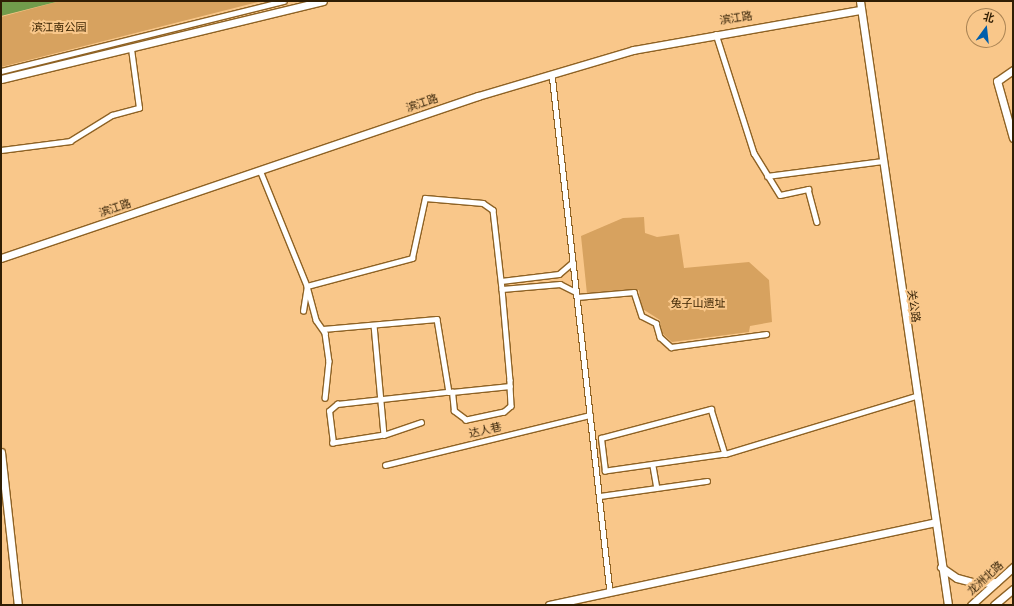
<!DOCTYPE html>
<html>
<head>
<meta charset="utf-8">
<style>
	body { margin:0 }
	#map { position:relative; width:1014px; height:606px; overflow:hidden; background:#f9c78a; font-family:Mulish,"Noto Sans SC",sans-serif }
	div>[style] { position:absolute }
	.green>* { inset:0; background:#d7a25f }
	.water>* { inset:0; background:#719c4b }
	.roads { filter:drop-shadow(1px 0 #8e6224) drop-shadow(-1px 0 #8e6224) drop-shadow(0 1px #8e6224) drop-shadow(0 -1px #8e6224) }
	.street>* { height:4.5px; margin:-2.25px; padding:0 2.25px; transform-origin:2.25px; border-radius:2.25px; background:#fff }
	.secondary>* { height:7px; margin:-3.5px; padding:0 3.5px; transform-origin:3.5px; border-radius:3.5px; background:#fff }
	span { translate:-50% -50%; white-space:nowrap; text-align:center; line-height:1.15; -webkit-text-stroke:4px #f9c78a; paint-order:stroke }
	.street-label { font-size:11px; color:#301e04 }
	.park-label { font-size:11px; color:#3b2300 }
	.frame { position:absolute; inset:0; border:2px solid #301e04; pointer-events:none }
	.north { position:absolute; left:966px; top:8px; width:40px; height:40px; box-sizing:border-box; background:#f9c78a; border:1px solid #a98354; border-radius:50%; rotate:15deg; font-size:11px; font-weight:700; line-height:16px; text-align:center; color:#301e04 }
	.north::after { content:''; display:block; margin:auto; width:14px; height:18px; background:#005eab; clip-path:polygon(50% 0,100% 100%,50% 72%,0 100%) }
</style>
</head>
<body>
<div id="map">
	<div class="green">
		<div style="clip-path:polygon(60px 1px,262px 1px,1px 67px,1px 17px)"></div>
		<div style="clip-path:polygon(644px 217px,645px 233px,657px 237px,679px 234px,684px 268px,749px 262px,769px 280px,772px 322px,750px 326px,749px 332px,672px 342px,662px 333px,660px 320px,641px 308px,639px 290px,587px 294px,581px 236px,623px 218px)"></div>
	</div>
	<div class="water">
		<div style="clip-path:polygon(1px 1px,60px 1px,1px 16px)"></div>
	</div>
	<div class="roads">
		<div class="street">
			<div style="left:716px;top:34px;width:125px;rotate:72.3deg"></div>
			<div style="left:754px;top:153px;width:49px;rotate:58.2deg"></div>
			<div style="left:780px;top:195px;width:29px;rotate:-12deg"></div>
			<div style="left:808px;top:189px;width:34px;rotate:75deg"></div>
			<div style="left:1px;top:71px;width:291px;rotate:-13.9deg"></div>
			<div style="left:552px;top:74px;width:521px;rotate:83.61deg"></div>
			<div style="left:1px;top:150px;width:70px;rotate:-7.4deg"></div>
			<div style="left:70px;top:141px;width:49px;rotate:-31.8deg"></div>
			<div style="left:112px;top:115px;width:28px;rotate:-15deg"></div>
			<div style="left:139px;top:108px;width:60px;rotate:-97.7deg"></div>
			<div style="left:260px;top:170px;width:125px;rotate:67.9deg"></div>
			<div style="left:307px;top:286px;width:35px;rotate:75deg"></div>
			<div style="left:316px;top:320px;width:16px;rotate:55deg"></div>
			<div style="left:325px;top:333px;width:28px;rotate:82deg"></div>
			<div style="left:329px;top:361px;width:37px;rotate:96deg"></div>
			<div style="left:767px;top:176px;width:116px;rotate:-7.4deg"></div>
			<div style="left:501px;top:281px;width:58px;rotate:-6.9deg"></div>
			<div style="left:559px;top:274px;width:18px;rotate:-41deg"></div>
			<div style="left:502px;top:289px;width:58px;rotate:-4.9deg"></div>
			<div style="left:560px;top:284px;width:18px;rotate:27deg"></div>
			<div style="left:577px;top:297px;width:57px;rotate:-5deg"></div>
			<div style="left:634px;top:292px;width:25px;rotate:72deg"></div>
			<div style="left:642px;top:316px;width:16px;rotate:27deg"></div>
			<div style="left:656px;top:323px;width:15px;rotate:74deg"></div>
			<div style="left:660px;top:337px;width:15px;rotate:42deg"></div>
			<div style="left:671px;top:347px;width:96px;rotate:-7.8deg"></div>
			<div style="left:303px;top:311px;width:25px;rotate:-81deg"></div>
			<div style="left:307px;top:286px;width:109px;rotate:-14.9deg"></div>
			<div style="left:412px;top:258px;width:61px;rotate:-77.8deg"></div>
			<div style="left:425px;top:198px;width:58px;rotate:4.9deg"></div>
			<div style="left:483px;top:203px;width:12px;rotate:35deg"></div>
			<div style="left:493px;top:210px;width:80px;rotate:83.5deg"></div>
			<div style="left:502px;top:289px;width:91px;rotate:85deg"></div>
			<div style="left:510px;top:380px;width:6px;rotate:90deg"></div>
			<div style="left:510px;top:386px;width:20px;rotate:87deg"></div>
			<div style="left:511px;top:406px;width:9px;rotate:139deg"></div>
			<div style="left:504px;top:412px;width:39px;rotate:168deg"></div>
			<div style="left:466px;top:420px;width:15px;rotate:-143deg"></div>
			<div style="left:454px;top:411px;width:19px;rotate:-96deg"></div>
			<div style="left:452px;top:392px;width:58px;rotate:-5.9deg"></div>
			<div style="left:374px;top:325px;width:110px;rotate:84.8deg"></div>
			<div style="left:384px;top:435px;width:39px;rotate:-19deg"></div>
			<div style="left:323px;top:329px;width:114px;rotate:-5deg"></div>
			<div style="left:437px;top:319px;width:74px;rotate:80.7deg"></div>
			<div style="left:711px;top:409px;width:47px;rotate:72.7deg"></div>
			<div style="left:725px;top:454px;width:121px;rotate:171.9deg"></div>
			<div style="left:605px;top:471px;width:33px;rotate:-97deg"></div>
			<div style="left:601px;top:438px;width:114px;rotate:-14.8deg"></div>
			<div style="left:384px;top:435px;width:52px;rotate:171.1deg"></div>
			<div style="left:333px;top:443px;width:32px;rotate:-97deg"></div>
			<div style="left:329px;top:411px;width:11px;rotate:-41deg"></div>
			<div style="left:337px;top:404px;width:110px;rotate:-6.3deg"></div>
			<div style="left:725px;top:454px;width:200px;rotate:-16.9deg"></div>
			<div style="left:385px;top:465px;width:211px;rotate:-13.7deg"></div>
			<div style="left:653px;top:466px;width:22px;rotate:80deg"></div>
			<div style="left:600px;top:496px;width:108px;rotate:-8deg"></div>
		</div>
		<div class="secondary">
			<div style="left:860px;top:1px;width:610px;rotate:81.71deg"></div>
			<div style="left:1013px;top:70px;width:19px;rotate:145deg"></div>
			<div style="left:997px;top:81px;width:59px;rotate:74.3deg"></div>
			<div style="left:1px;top:79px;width:331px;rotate:-13.6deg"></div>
			<div style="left:1px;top:258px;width:504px;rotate:-18.76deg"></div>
			<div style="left:478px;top:96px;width:162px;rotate:-16.5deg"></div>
			<div style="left:633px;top:50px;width:231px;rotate:-10deg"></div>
			<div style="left:1px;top:452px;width:154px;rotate:83.7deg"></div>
			<div style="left:941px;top:567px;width:19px;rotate:35deg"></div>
			<div style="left:957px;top:578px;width:20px;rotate:15deg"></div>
			<div style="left:976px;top:583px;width:20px;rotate:-3deg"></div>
			<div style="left:549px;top:605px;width:393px;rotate:-12.1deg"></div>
			<div style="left:971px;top:605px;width:57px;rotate:-42.1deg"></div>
			<div style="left:994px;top:605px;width:25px;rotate:-40deg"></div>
		</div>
	</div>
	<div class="street-label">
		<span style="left:736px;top:18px;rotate:-9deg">滨江路</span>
		<span style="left:422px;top:103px;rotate:-19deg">滨江路</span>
		<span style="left:115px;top:208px;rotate:-19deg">滨江路</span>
		<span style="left:914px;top:306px;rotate:82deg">关公路</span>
		<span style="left:485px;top:430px;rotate:-13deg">达人巷</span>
		<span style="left:985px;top:578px;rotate:-42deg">龙洲北路</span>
	</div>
	<div class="park-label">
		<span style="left:59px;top:27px">滨江南公园</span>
		<span style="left:698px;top:303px">兔子山遗址</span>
	</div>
	<div class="frame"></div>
	<div class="north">北</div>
</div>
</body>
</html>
